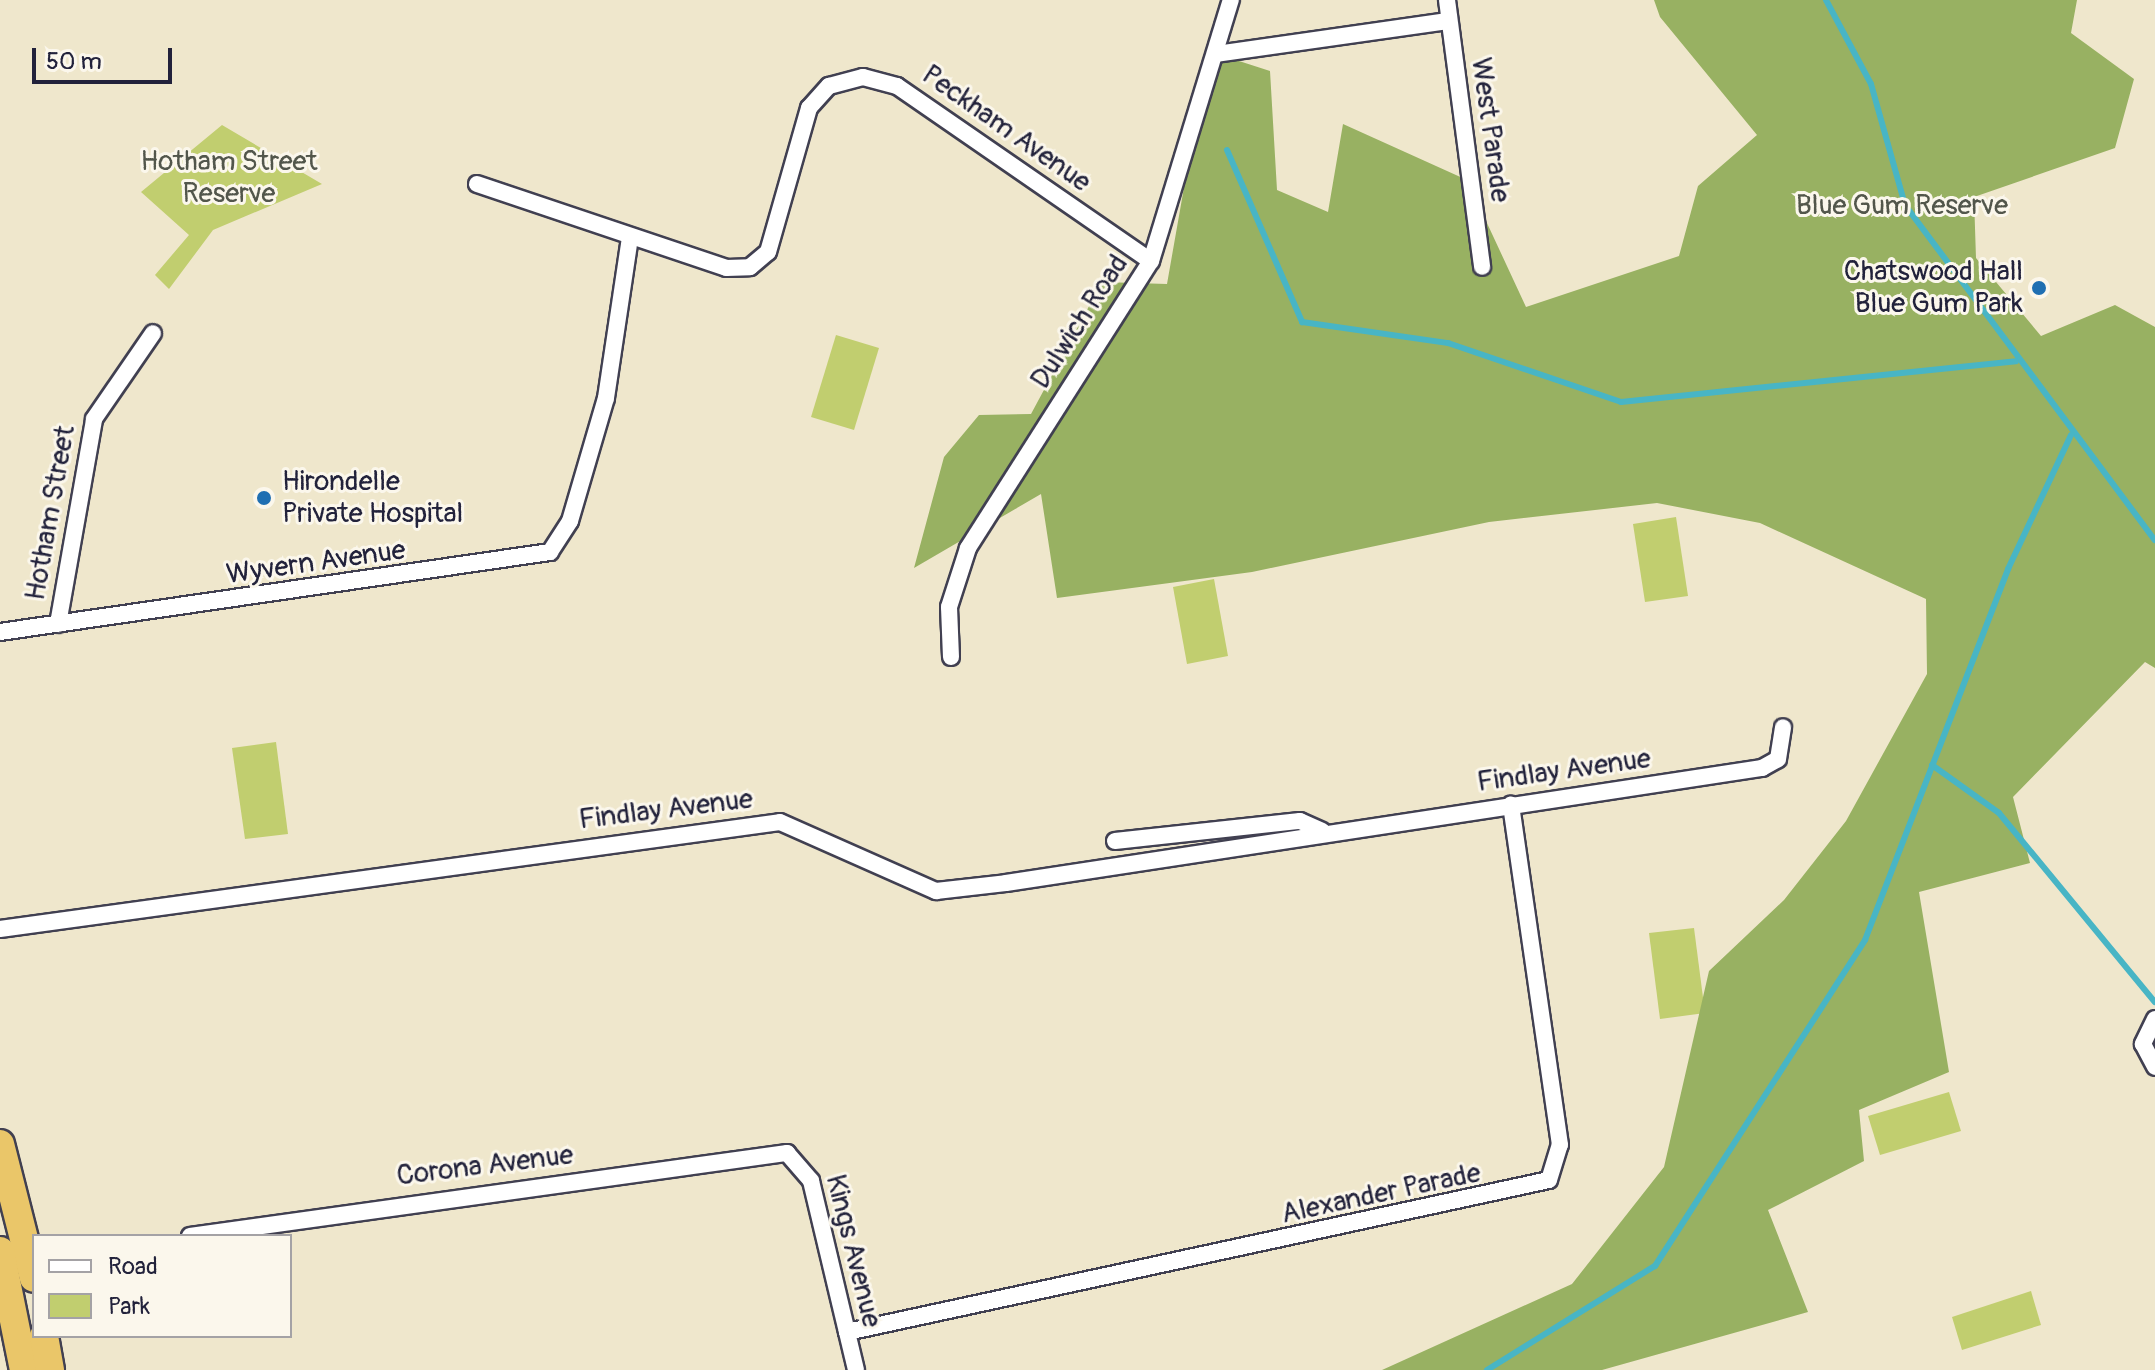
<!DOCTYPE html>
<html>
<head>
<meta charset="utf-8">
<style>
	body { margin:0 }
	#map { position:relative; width:2155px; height:1370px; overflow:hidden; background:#efe7cc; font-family:Pangolin,sans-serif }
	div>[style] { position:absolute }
	.green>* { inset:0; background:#c1ce6f }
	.forest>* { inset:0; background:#98b162 }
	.stream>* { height:6px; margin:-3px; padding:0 3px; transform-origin:3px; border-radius:3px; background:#48b5c5 }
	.roads { filter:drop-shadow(2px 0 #414051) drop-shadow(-2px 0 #414051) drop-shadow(0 2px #414051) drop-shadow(0 -2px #414051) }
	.minor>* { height:16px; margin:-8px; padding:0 8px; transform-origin:8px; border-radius:8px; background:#fff }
	.trunk>* { height:28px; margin:-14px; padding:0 14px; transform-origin:14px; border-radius:14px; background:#eac669 }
	.dots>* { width:22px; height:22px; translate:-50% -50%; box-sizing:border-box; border:4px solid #fbf7ec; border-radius:50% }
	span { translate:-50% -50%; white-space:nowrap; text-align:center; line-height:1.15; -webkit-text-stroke:6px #fbf7ec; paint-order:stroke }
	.street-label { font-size:28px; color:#22223b }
	.park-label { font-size:28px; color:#52564b }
	.poi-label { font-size:28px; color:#22223b }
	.right { translate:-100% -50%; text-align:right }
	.left { translate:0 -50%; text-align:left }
	.legend { position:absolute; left:32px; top:1234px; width:260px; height:104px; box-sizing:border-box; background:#fbf7ec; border:2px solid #a4a2a5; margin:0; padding:10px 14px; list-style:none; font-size:24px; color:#22223b }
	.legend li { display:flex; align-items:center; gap:16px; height:40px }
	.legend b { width:40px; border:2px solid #a4a2a5 }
	.scale { position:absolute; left:32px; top:48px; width:140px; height:36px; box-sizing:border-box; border:4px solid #22223b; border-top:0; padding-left:10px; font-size:24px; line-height:28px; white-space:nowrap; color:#22223b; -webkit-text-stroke:6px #fbf7ec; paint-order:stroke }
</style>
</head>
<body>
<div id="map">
	<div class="green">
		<div style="clip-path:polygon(222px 125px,322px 184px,213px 230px,169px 289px,155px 275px,189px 235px,141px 192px)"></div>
		<div style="clip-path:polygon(836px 335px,879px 348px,854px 430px,811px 417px)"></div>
		<div style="clip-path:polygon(1676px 517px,1688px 596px,1645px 602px,1633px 524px)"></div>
		<div style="clip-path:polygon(1214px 579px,1228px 656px,1187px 664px,1173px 587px)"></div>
		<div style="clip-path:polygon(276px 742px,288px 834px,245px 839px,232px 748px)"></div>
		<div style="clip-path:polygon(1694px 928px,1705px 1013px,1660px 1019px,1649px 933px)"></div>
		<div style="clip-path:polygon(1949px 1092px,1961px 1131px,1880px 1155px,1868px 1116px)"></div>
		<div style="clip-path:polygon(2031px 1291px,2041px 1325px,1962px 1350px,1952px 1317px)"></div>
	</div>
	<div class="forest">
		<div style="clip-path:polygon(1654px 0,2077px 0,2071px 33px,2134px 79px,2115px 148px,1974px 197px,1976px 258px,2041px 336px,2115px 305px,2155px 327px,2155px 668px,2145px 662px,2013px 797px,2030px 863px,1919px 892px,1949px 1072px,1859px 1110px,1864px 1161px,1768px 1210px,1808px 1312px,1602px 1370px,1382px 1370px,1572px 1284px,1664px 1167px,1709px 971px,1784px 900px,1846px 821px,1927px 674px,1926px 599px,1760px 523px,1657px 503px,1489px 522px,1252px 572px,1057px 598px,1041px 494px,914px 568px,944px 457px,979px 415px,1031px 414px,1102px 282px,1167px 284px,1208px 51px,1270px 71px,1277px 190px,1328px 212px,1343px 124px,1467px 180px,1526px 307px,1679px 256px,1698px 186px,1757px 135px,1660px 17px)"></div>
	</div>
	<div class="stream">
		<div style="left:1826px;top:0;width:95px;rotate:61.8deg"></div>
		<div style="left:1871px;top:84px;width:126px;rotate:74.3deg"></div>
		<div style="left:1905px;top:205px;width:418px;rotate:53.3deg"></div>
		<div style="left:1227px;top:150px;width:188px;rotate:66.4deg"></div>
		<div style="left:1302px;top:322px;width:148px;rotate:8.2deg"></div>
		<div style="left:1448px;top:343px;width:183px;rotate:18.8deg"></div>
		<div style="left:1621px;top:402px;width:397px;rotate:-5.9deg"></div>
		<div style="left:1932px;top:765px;width:82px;rotate:35.6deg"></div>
		<div style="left:1999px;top:813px;width:245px;rotate:50.5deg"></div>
		<div style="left:1487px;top:1370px;width:198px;rotate:-31.8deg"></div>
		<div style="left:1655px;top:1266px;width:388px;rotate:-57.2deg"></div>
		<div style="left:1865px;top:940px;width:398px;rotate:-68.9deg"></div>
		<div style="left:2008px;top:569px;width:148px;rotate:-64.8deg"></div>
	</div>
	<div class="roads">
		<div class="minor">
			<div style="left:1447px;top:0;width:269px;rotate:82.5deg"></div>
			<div style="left:1216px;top:54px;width:235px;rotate:-8.1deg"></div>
			<div style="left:477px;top:184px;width:263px;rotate:18.6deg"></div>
			<div style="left:726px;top:268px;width:24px;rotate:-2deg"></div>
			<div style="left:750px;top:267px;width:23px;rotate:-40deg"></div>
			<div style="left:768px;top:252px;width:150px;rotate:-74.1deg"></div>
			<div style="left:809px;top:108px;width:30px;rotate:-48deg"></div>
			<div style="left:829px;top:86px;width:35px;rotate:-15deg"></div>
			<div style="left:863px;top:77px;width:35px;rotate:15deg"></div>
			<div style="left:897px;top:86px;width:308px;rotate:34.6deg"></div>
			<div style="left:58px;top:624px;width:208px;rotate:-80deg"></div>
			<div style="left:94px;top:419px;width:104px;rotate:-55.5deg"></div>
			<div style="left:0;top:632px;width:556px;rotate:-8.28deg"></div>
			<div style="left:550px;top:552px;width:37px;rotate:-57deg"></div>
			<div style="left:570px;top:521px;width:128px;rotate:-73.7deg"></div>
			<div style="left:606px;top:398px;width:163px;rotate:-81.5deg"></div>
			<div style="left:951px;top:657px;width:50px;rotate:-92.3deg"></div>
			<div style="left:949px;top:607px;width:62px;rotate:-72.1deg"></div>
			<div style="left:968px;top:548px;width:340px;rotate:-57.5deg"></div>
			<div style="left:1151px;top:261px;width:273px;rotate:-73deg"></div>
			<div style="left:1115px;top:841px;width:186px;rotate:-6.2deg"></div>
			<div style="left:1300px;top:821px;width:24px;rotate:24deg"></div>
			<div style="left:0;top:929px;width:787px;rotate:-7.81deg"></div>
			<div style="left:780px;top:822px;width:171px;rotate:23.9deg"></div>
			<div style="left:936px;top:891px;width:70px;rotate:-6.5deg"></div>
			<div style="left:1006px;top:883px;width:765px;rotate:-8.65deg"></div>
			<div style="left:1762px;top:768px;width:18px;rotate:-29deg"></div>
			<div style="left:1778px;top:759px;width:32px;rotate:-81deg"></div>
			<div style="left:2155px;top:1019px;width:28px;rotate:116deg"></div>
			<div style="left:2143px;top:1044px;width:26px;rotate:62deg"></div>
			<div style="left:190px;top:1236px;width:603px;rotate:-7.92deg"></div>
			<div style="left:787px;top:1153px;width:37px;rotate:49deg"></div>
			<div style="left:811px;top:1181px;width:194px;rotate:76.6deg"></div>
			<div style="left:847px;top:1332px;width:718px;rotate:-12.22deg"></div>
			<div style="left:1549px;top:1180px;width:37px;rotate:-73deg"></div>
			<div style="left:1560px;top:1145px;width:344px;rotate:-98.2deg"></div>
		</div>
		<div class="trunk">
			<div style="left:0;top:1144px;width:138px;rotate:75.8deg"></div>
			<div style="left:0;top:1251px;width:121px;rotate:78.6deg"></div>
			<div style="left:44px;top:1336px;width:35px;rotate:80deg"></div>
		</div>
	</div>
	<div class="dots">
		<div style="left:2039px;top:288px;background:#1f6fb2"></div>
		<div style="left:264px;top:498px;background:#1f6fb2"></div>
	</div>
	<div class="street-label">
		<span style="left:1006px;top:129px;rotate:35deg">Peckham Avenue</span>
		<span style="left:1490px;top:130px;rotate:82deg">West Parade</span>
		<span style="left:1080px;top:322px;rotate:-57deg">Dulwich Road</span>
		<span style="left:51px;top:513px;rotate:-80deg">Hotham Street</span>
		<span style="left:316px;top:563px;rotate:-8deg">Wyvern Avenue</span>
		<span style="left:1564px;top:771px;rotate:-8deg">Findlay Avenue</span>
		<span style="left:666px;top:810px;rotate:-7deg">Findlay Avenue</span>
		<span style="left:485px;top:1166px;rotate:-7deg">Corona Avenue</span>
		<span style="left:1381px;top:1194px;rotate:-12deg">Alexander Parade</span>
		<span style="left:853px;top:1251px;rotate:76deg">Kings Avenue</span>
	</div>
	<div class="park-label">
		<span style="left:229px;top:178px">Hotham Street<br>Reserve</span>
		<span style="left:1902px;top:206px">Blue Gum Reserve</span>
	</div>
	<div class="poi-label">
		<span class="right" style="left:2023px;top:288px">Chatswood Hall<br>Blue Gum Park</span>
		<span class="left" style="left:282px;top:498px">Hirondelle<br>Private Hospital</span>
	</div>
	<ul class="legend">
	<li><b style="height:10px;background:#fff"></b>Road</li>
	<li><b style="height:22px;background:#c1ce6f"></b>Park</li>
	</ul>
	<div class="scale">50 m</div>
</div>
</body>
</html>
